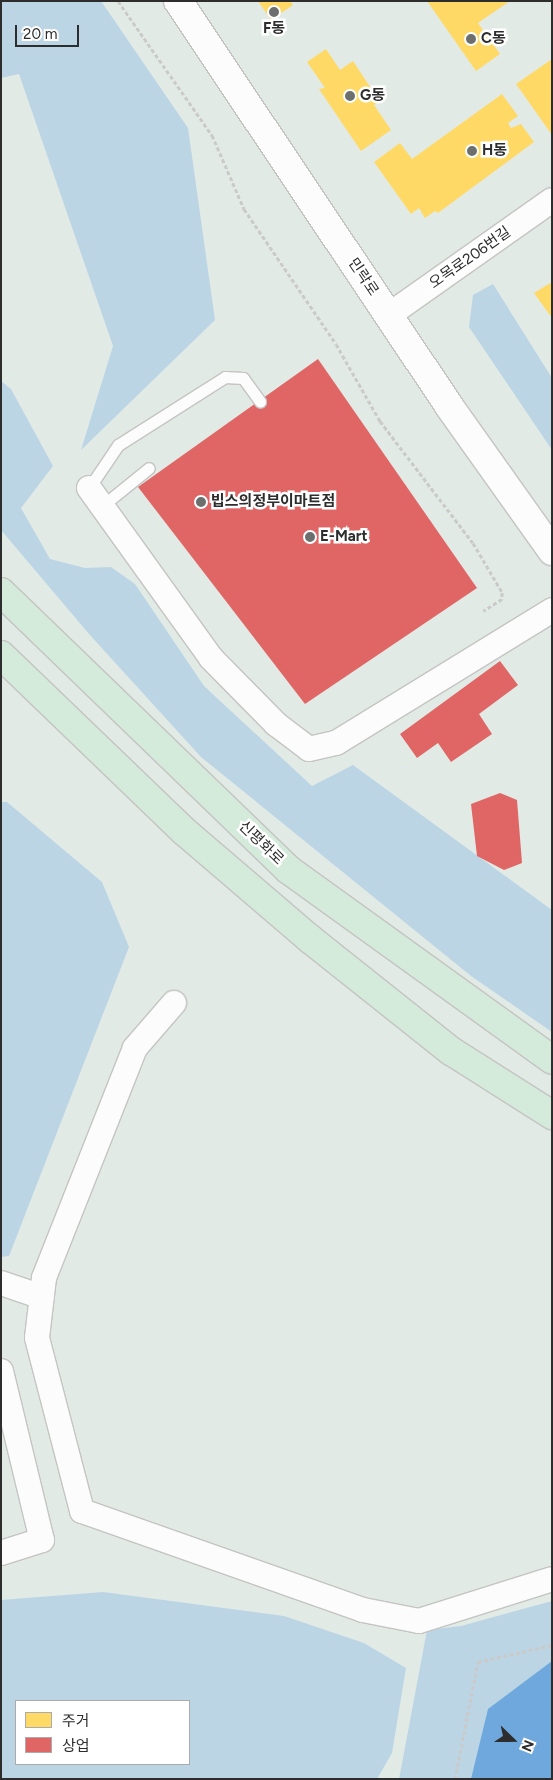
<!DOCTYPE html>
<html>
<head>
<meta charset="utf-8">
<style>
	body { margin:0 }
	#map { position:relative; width:553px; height:1780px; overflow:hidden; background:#e2eae6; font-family:Figtree,"Noto Sans KR",sans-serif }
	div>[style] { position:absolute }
	.green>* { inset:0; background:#bcd5e5 }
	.homes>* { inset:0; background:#ffd966 }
	.shops>* { inset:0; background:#e06666 }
	.schools>* { inset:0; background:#6fa8dc }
	.path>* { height:3px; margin-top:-1.5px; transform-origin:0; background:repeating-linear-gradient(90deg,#c9cac9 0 4px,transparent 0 6.5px) }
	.roads { filter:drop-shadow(1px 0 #c4c4c3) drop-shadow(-1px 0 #c4c4c3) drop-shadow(0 1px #c4c4c3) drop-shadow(0 -1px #c4c4c3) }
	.lane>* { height:11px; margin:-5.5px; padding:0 5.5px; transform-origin:5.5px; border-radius:5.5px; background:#fbfcfb }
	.street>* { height:24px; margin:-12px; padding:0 12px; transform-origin:12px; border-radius:12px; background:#fbfcfb }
	.secondary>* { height:28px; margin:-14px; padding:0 14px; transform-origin:14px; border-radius:14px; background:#fbfcfb }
	.highway>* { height:28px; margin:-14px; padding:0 14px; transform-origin:14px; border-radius:14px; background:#d4eada }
	.dots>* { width:14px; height:14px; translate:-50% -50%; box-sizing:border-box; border:2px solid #fff; border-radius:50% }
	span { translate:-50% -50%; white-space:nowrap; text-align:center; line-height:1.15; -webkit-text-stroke:5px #fff; paint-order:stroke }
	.poi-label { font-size:15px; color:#2d2d2d; font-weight:700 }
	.left { translate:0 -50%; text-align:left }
	.street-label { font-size:15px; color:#2d2d2d }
	.frame { position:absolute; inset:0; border:2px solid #2d2d2d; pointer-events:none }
	.legend { position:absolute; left:15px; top:1700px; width:175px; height:65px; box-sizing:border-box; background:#fff; border:1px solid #ababab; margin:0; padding:6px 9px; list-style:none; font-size:15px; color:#2d2d2d }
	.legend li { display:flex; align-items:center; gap:10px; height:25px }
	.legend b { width:25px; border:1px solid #ababab }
	.north { position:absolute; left:488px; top:1715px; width:50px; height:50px; -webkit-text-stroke:4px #fff; paint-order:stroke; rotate:112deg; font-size:14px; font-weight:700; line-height:20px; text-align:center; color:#2d2d2d }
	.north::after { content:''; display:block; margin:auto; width:18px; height:22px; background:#2d2d2d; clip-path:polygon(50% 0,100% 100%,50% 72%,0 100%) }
	.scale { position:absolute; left:15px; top:25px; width:64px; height:22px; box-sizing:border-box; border:2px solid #2d2d2d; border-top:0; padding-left:6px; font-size:15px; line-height:18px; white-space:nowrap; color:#2d2d2d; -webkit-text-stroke:4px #fff; paint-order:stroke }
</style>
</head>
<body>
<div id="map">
	<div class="green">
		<div style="clip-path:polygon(1px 1px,101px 1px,188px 128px,215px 320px,81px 450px,113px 346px,19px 74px,1px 78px)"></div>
		<div style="clip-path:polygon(493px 284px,552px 378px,552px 450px,469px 327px,473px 295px)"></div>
		<div style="clip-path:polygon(1px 381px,11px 389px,53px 466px,21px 508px,50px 559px,85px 568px,111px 567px,135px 584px,204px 686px,312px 786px,353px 765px,552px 910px,552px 1032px,471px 976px,201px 757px,89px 634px,1px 530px)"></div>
		<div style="clip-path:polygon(1px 802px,7px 802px,102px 882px,129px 947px,9px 1256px,1px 1257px)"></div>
		<div style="clip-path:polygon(evenodd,103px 1592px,284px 1616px,364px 1643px,406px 1668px,392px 1753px,377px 1779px,1px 1779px,1px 1600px,103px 1592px,189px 1701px,189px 1764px,16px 1764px,16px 1701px,189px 1701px)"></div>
		<div style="clip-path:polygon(552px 1601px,552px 1779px,399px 1779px,427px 1630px,461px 1626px)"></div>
	</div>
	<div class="homes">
		<div style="clip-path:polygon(258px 1px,290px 1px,293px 5px,271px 20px)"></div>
		<div style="clip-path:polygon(427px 1px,510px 1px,478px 23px,500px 54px,476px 71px)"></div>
		<div style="clip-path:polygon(326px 49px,340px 70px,353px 61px,380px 102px,374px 105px,391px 130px,361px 151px,319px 89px,325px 88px,307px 62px)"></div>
		<div style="clip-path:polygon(552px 59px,552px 135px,516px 84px)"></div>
		<div style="clip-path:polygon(502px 94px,518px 116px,508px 123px,511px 128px,521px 124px,534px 142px,438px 213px,435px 211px,425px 218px,419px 208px,411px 214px,374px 162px,400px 143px,412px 159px)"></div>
		<div style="clip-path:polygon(552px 282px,552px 318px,534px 293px)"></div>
	</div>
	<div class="shops">
		<div style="clip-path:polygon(318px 359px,477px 588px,305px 704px,138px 487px)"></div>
		<div style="clip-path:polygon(500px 661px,518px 685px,479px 714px,492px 734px,451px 762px,438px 743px,417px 758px,400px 734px)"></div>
		<div style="clip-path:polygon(500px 793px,517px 800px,522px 863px,504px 870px,477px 856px,471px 804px)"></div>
	</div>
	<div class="schools">
		<div style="clip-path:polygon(552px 1661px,552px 1779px,471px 1779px,488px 1709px)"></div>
	</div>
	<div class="path">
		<div style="left:118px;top:1px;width:164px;rotate:55deg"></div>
		<div style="left:212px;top:135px;width:81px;rotate:66.6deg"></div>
		<div style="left:244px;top:209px;width:163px;rotate:55.7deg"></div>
		<div style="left:336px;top:344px;width:89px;rotate:60.3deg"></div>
		<div style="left:380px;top:421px;width:153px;rotate:52.7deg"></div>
		<div style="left:473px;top:543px;width:57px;rotate:59.4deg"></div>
		<div style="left:502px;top:592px;width:7px;rotate:90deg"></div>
		<div style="left:502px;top:599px;width:22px;rotate:148deg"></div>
		<div style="left:455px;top:1779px;width:119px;rotate:-78.9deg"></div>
		<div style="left:478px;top:1662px;width:76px;rotate:-12.9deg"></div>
	</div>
	<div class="roads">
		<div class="lane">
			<div style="left:89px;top:488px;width:52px;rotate:-56deg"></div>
			<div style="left:118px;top:445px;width:127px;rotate:-32.4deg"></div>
			<div style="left:225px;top:377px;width:18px;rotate:3deg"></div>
			<div style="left:243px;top:378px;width:29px;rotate:54deg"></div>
			<div style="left:102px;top:506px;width:60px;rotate:-39deg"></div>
		</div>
		<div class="street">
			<div style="left:389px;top:315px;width:199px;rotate:-35.2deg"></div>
			<div style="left:89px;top:488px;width:209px;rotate:54.3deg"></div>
			<div style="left:211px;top:658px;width:93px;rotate:45.4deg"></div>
			<div style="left:276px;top:724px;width:41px;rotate:37.1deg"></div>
			<div style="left:309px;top:749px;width:28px;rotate:-13deg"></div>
			<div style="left:336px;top:743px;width:254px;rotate:-31.6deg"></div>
			<div style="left:174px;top:1003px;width:60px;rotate:130.9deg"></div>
			<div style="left:135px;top:1048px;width:247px;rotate:111.6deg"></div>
			<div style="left:44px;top:1278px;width:60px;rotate:96.7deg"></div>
			<div style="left:37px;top:1338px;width:179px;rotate:75.4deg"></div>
			<div style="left:82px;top:1511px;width:298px;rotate:19.4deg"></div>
			<div style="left:363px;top:1610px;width:57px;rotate:11.1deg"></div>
			<div style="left:419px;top:1621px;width:139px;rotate:-17.5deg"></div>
			<div style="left:1px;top:1283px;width:43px;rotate:18.9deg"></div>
			<div style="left:1px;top:1371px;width:174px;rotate:76.4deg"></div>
			<div style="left:42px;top:1540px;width:43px;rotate:162.4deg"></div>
		</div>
		<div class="secondary">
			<div style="left:178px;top:1px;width:487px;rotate:56.2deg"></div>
			<div style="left:449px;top:406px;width:178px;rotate:54.6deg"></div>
		</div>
		<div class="highway">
			<div style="left:1px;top:592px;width:400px;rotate:44deg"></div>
			<div style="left:289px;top:870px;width:324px;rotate:35.8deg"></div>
			<div style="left:1px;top:655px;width:255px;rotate:43.9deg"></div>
			<div style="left:185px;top:832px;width:165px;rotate:40.6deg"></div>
			<div style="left:310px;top:939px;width:180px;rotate:38.5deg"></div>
			<div style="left:451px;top:1051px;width:120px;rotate:32.4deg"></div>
		</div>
	</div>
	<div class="dots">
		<div style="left:274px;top:12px;background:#6c6f6e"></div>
		<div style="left:471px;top:39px;background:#6c6f6e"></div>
		<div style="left:350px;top:96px;background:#6c6f6e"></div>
		<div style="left:472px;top:151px;background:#6c6f6e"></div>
		<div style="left:201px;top:502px;background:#6c6f6e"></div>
		<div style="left:310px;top:537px;background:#6c6f6e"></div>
	</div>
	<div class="poi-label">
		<span style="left:274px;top:29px">F동</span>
		<span class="left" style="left:481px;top:39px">C동</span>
		<span class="left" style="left:360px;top:96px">G동</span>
		<span class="left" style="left:482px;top:151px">H동</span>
		<span class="left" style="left:211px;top:502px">빕스의정부이마트점</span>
		<span class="left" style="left:320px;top:537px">E-Mart</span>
	</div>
	<div class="street-label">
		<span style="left:470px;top:258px;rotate:-35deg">오목로206번길</span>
		<span style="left:363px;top:277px;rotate:56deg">민락로</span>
		<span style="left:261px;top:843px;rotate:44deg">신평화로</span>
	</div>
	<div class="frame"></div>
	<ul class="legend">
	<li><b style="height:14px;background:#ffd966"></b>주거</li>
	<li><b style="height:14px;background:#e06666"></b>상업</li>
	</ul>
	<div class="north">N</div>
	<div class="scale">20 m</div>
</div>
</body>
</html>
